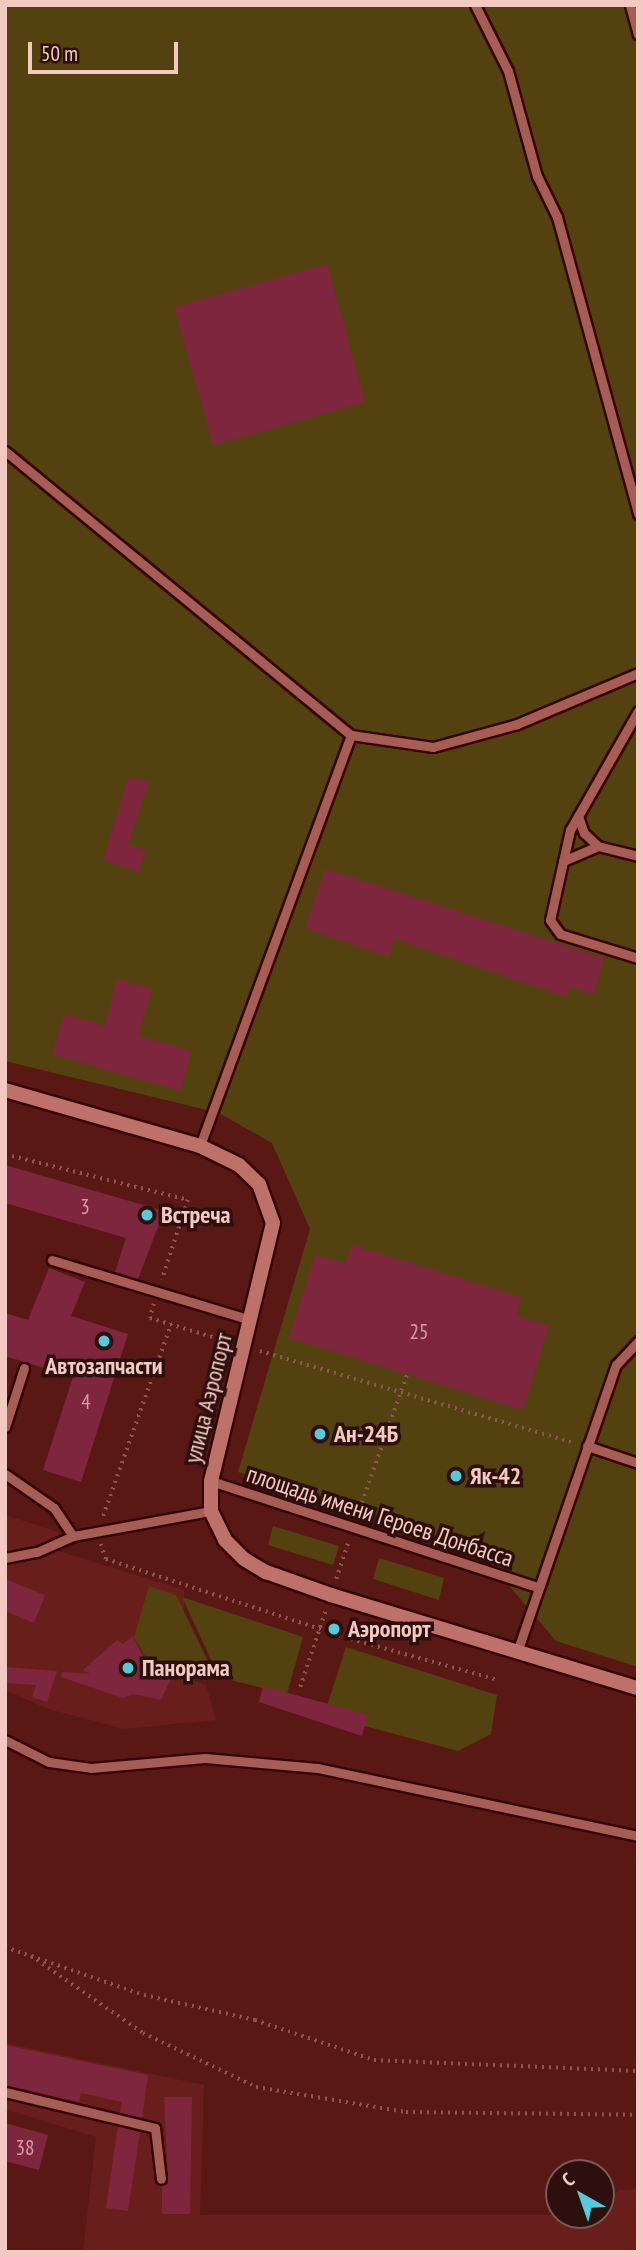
<!DOCTYPE html>
<html>
<head>
<meta charset="utf-8">
<style>
	body { margin:0 }
	#map { position:relative; width:643px; height:2257px; overflow:hidden; background:#5a1815; font-family:"PT Sans Narrow",sans-serif }
	div>[style] { position:absolute }
	.built>* { inset:0; background:#681e1a }
	.green>* { inset:0; background:#544110 }
	.building>* { inset:0; background:#7f263f }
	.path>* { height:3.5px; margin-top:-1.75px; transform-origin:0; background:repeating-linear-gradient(90deg,#8f5551 0 2px,transparent 0 7px) }
	.roads { filter:drop-shadow(2px 0 #360505) drop-shadow(-2px 0 #360505) drop-shadow(0 2px #360505) drop-shadow(0 -2px #360505) }
	.service>* { height:9px; margin:-4.5px; padding:0 4.5px; transform-origin:4.5px; border-radius:4.5px; background:#a55d55 }
	.secondary>* { height:14px; margin:-7px; padding:0 7px; transform-origin:7px; border-radius:7px; background:#be7168 }
	.dots>* { width:19px; height:19px; translate:-50% -50%; box-sizing:border-box; border:4px solid #2d100d; border-radius:50% }
	span { translate:-50% -50%; white-space:nowrap; text-align:center; line-height:1.15; -webkit-text-stroke:7px #2d100d; paint-order:stroke }
	.number-label { font-size:21px; color:#d6a0a2 }
	.number-label span { -webkit-text-stroke-width:0 }
	.poi-label { font-size:24px; color:#f3c9c3; font-weight:700 }
	.left { translate:0 -50%; text-align:left }
	.street-label { font-size:24px; color:#f3c9c3 }
	.frame { position:absolute; inset:0; border:7px solid #f3c9c3; pointer-events:none }
	.north { position:absolute; left:545px; top:2159px; width:70px; height:70px; box-sizing:border-box; background:#2d100d; border:2px solid #7c5a56; border-radius:50%; rotate:320deg; font-size:19px; font-weight:700; line-height:28px; text-align:center; color:#f3c9c3 }
	.north::after { content:''; display:block; margin:auto; width:24px; height:32px; background:#53cbda; clip-path:polygon(50% 0,100% 100%,50% 72%,0 100%) }
	.scale { position:absolute; left:28px; top:42px; width:150px; height:32px; box-sizing:border-box; border:4px solid #f3c9c3; border-top:0; padding-left:9px; font-size:21px; line-height:24px; white-space:nowrap; color:#f3c9c3; -webkit-text-stroke:5px #2d100d; paint-order:stroke }
</style>
</head>
<body>
<div id="map">
	<div class="built">
		<div style="clip-path:polygon(5px 1515px,59px 1532px,59px 1551px,184px 1590px,185px 1677px,206px 1685px,216px 1720px,124px 1729px,48px 1709px,5px 1690px)"></div>
		<div style="clip-path:polygon(5px 2043px,204px 2085px,200px 2215px,601px 2215px,601px 2204px,619px 2190px,638px 2189px,638px 2252px,83px 2252px,96px 2137px,5px 2109px)"></div>
	</div>
	<div class="green">
		<div style="clip-path:polygon(5px 5px,638px 5px,638px 1667px,556px 1641px,477px 1548px,238px 1472px,310px 1229px,272px 1143px,219px 1113px,5px 1061px)"></div>
		<div style="clip-path:polygon(273px 1526px,339px 1546px,333px 1565px,268px 1545px)"></div>
		<div style="clip-path:polygon(379px 1558px,444px 1578px,439px 1600px,373px 1579px)"></div>
		<div style="clip-path:polygon(149px 1586px,176px 1595px,216px 1678px,146px 1657px,134px 1637px)"></div>
		<div style="clip-path:polygon(182px 1597px,303px 1637px,287px 1694px,219px 1677px)"></div>
		<div style="clip-path:polygon(346px 1647px,497px 1695px,491px 1734px,458px 1751px,365px 1726px,327px 1706px)"></div>
	</div>
	<div class="building">
		<div style="clip-path:polygon(327px 264px,365px 402px,213px 445px,174px 307px)"></div>
		<div style="clip-path:polygon(129px 776px,149px 783px,128px 844px,146px 851px,138px 872px,103px 859px)"></div>
		<div style="clip-path:polygon(325px 869px,604px 958px,593px 995px,570px 987px,566px 997px,394px 939px,389px 957px,305px 928px)"></div>
		<div style="clip-path:polygon(117px 979px,152px 989px,138px 1036px,192px 1051px,180px 1091px,52px 1054px,64px 1014px,104px 1026px)"></div>
		<div style="clip-path:polygon(5px 1165px,164px 1211px,138px 1279px,115px 1272px,126px 1238px,5px 1203px)"></div>
		<div style="clip-path:polygon(351px 1245px,521px 1297px,516px 1316px,549px 1326px,523px 1410px,289px 1338px,315px 1255px,345px 1264px)"></div>
		<div style="clip-path:polygon(49px 1268px,85px 1282px,71px 1316px,128px 1334px,81px 1482px,43px 1470px,73px 1377px,5px 1356px,5px 1313px,28px 1320px)"></div>
		<div style="clip-path:polygon(5px 1579px,45px 1595px,34px 1623px,5px 1611px)"></div>
		<div style="clip-path:polygon(133px 1636px,143px 1657px,165px 1663px,166px 1674px,173px 1675px,161px 1700px,134px 1694px,123px 1698px,61px 1677px,62px 1672px,90px 1674px,83px 1670px,117px 1640px,123px 1644px)"></div>
		<div style="clip-path:polygon(5px 1667px,57px 1671px,47px 1702px,32px 1697px,36px 1685px,5px 1683px)"></div>
		<div style="clip-path:polygon(263px 1686px,368px 1715px,362px 1736px,259px 1702px)"></div>
		<div style="clip-path:polygon(5px 2045px,148px 2075px,142px 2118px,120px 2113px,122px 2102px,81px 2093px,79px 2102px,5px 2085px)"></div>
		<div style="clip-path:polygon(164px 2097px,192px 2097px,190px 2214px,162px 2214px,162px 2186px,168px 2179px)"></div>
		<div style="clip-path:polygon(5px 2123px,48px 2135px,39px 2170px,5px 2161px)"></div>
		<div style="clip-path:polygon(118px 2126px,140px 2132px,128px 2211px,106px 2208px)"></div>
	</div>
	<div class="path">
		<div style="left:12px;top:1156px;width:181px;rotate:14deg"></div>
		<div style="left:188px;top:1200px;width:84px;rotate:108deg"></div>
		<div style="left:154px;top:1304px;width:15px;rotate:106deg"></div>
		<div style="left:150px;top:1318px;width:83px;rotate:16.9deg"></div>
		<div style="left:260px;top:1351px;width:328px;rotate:16.3deg"></div>
		<div style="left:103px;top:1516px;width:204px;rotate:-70.5deg"></div>
		<div style="left:357px;top:1516px;width:151px;rotate:-70.6deg"></div>
		<div style="left:101px;top:1544px;width:16px;rotate:72deg"></div>
		<div style="left:106px;top:1559px;width:258px;rotate:18.1deg"></div>
		<div style="left:351px;top:1639px;width:153px;rotate:15.6deg"></div>
		<div style="left:336px;top:1579px;width:41px;rotate:-71.6deg"></div>
		<div style="left:300px;top:1687px;width:82px;rotate:-71.6deg"></div>
		<div style="left:5px;top:1947px;width:147px;rotate:19.1deg"></div>
		<div style="left:144px;top:1995px;width:114px;rotate:12.7deg"></div>
		<div style="left:255px;top:2020px;width:126px;rotate:18.6deg"></div>
		<div style="left:374px;top:2060px;width:264px;rotate:2.4deg"></div>
		<div style="left:31px;top:1956px;width:136px;rotate:34.5deg"></div>
		<div style="left:143px;top:2033px;width:125px;rotate:25.5deg"></div>
		<div style="left:256px;top:2087px;width:152px;rotate:9.5deg"></div>
		<div style="left:406px;top:2112px;width:232px;rotate:0.7deg"></div>
	</div>
	<div class="roads">
		<div class="service">
			<div style="left:475px;top:5px;width:74px;rotate:63.4deg"></div>
			<div style="left:508px;top:71px;width:109px;rotate:74.6deg"></div>
			<div style="left:537px;top:176px;width:46px;rotate:64deg"></div>
			<div style="left:557px;top:217px;width:308px;rotate:74.7deg"></div>
			<div style="left:630px;top:5px;width:30px;rotate:75deg"></div>
			<div style="left:5px;top:451px;width:448px;rotate:39.4deg"></div>
			<div style="left:351px;top:735px;width:438px;rotate:110.2deg"></div>
			<div style="left:638px;top:711px;width:137px;rotate:119.7deg"></div>
			<div style="left:570px;top:830px;width:92px;rotate:102.5deg"></div>
			<div style="left:550px;top:920px;width:17px;rotate:54deg"></div>
			<div style="left:560px;top:934px;width:82px;rotate:17.1deg"></div>
			<div style="left:351px;top:735px;width:83px;rotate:8.3deg"></div>
			<div style="left:433px;top:747px;width:87px;rotate:-15.3deg"></div>
			<div style="left:517px;top:724px;width:131px;rotate:-22.9deg"></div>
			<div style="left:578px;top:816px;width:18px;rotate:71deg"></div>
			<div style="left:584px;top:833px;width:19px;rotate:43deg"></div>
			<div style="left:563px;top:861px;width:38px;rotate:-23deg"></div>
			<div style="left:598px;top:846px;width:41px;rotate:14deg"></div>
			<div style="left:52px;top:1260px;width:208px;rotate:16.8deg"></div>
			<div style="left:5px;top:1427px;width:62px;rotate:-72.1deg"></div>
			<div style="left:587px;top:1446px;width:54px;rotate:18.4deg"></div>
			<div style="left:5px;top:1474px;width:60px;rotate:34.8deg"></div>
			<div style="left:54px;top:1508px;width:34px;rotate:56deg"></div>
			<div style="left:211px;top:1481px;width:343px;rotate:18deg"></div>
			<div style="left:5px;top:1558px;width:33px;rotate:-11deg"></div>
			<div style="left:37px;top:1552px;width:39px;rotate:-24deg"></div>
			<div style="left:73px;top:1536px;width:140px;rotate:-10.3deg"></div>
			<div style="left:517px;top:1652px;width:304px;rotate:-71deg"></div>
			<div style="left:616px;top:1365px;width:33px;rotate:-47deg"></div>
			<div style="left:5px;top:1740px;width:49px;rotate:26.6deg"></div>
			<div style="left:49px;top:1762px;width:42px;rotate:8.1deg"></div>
			<div style="left:91px;top:1768px;width:114px;rotate:-5deg"></div>
			<div style="left:205px;top:1758px;width:113px;rotate:5.1deg"></div>
			<div style="left:318px;top:1768px;width:327px;rotate:12deg"></div>
			<div style="left:5px;top:2092px;width:154px;rotate:13.5deg"></div>
			<div style="left:155px;top:2128px;width:51px;rotate:83.3deg"></div>
		</div>
		<div class="secondary">
			<div style="left:5px;top:1090px;width:203px;rotate:16deg"></div>
			<div style="left:200px;top:1146px;width:43px;rotate:26deg"></div>
			<div style="left:239px;top:1165px;width:28px;rotate:44deg"></div>
			<div style="left:259px;top:1184px;width:41px;rotate:70.3deg"></div>
			<div style="left:273px;top:1223px;width:265px;rotate:103.5deg"></div>
			<div style="left:211px;top:1481px;width:30px;rotate:90deg"></div>
			<div style="left:211px;top:1511px;width:32px;rotate:64deg"></div>
			<div style="left:225px;top:1540px;width:27px;rotate:45deg"></div>
			<div style="left:244px;top:1559px;width:26px;rotate:31deg"></div>
			<div style="left:266px;top:1572px;width:69px;rotate:19.5deg"></div>
			<div style="left:331px;top:1595px;width:321px;rotate:16.9deg"></div>
		</div>
	</div>
	<div class="dots">
		<div style="left:147px;top:1215px;background:#53cbda"></div>
		<div style="left:104px;top:1341px;background:#53cbda"></div>
		<div style="left:320px;top:1434px;background:#53cbda"></div>
		<div style="left:456px;top:1476px;background:#53cbda"></div>
		<div style="left:334px;top:1629px;background:#53cbda"></div>
		<div style="left:128px;top:1668px;background:#53cbda"></div>
	</div>
	<div class="number-label">
		<span style="left:85px;top:1207px">3</span>
		<span style="left:419px;top:1332px">25</span>
		<span style="left:86px;top:1402px">4</span>
		<span style="left:25px;top:2148px">38</span>
	</div>
	<div class="poi-label">
		<span class="left" style="left:161px;top:1215px">Встреча</span>
		<span style="left:104px;top:1366px">Автозапчасти</span>
		<span class="left" style="left:334px;top:1434px">Ан-24Б</span>
		<span class="left" style="left:470px;top:1476px">Як-42</span>
		<span class="left" style="left:348px;top:1629px">Аэропорт</span>
		<span class="left" style="left:142px;top:1668px">Панорама</span>
	</div>
	<div class="street-label">
		<span style="left:208px;top:1398px;rotate:-76deg">улица Аэропорт</span>
		<span style="left:380px;top:1516px;rotate:18deg">площадь имени Героев Донбасса</span>
	</div>
	<div class="frame"></div>
	<div class="north">С</div>
	<div class="scale">50 m</div>
</div>
</body>
</html>
